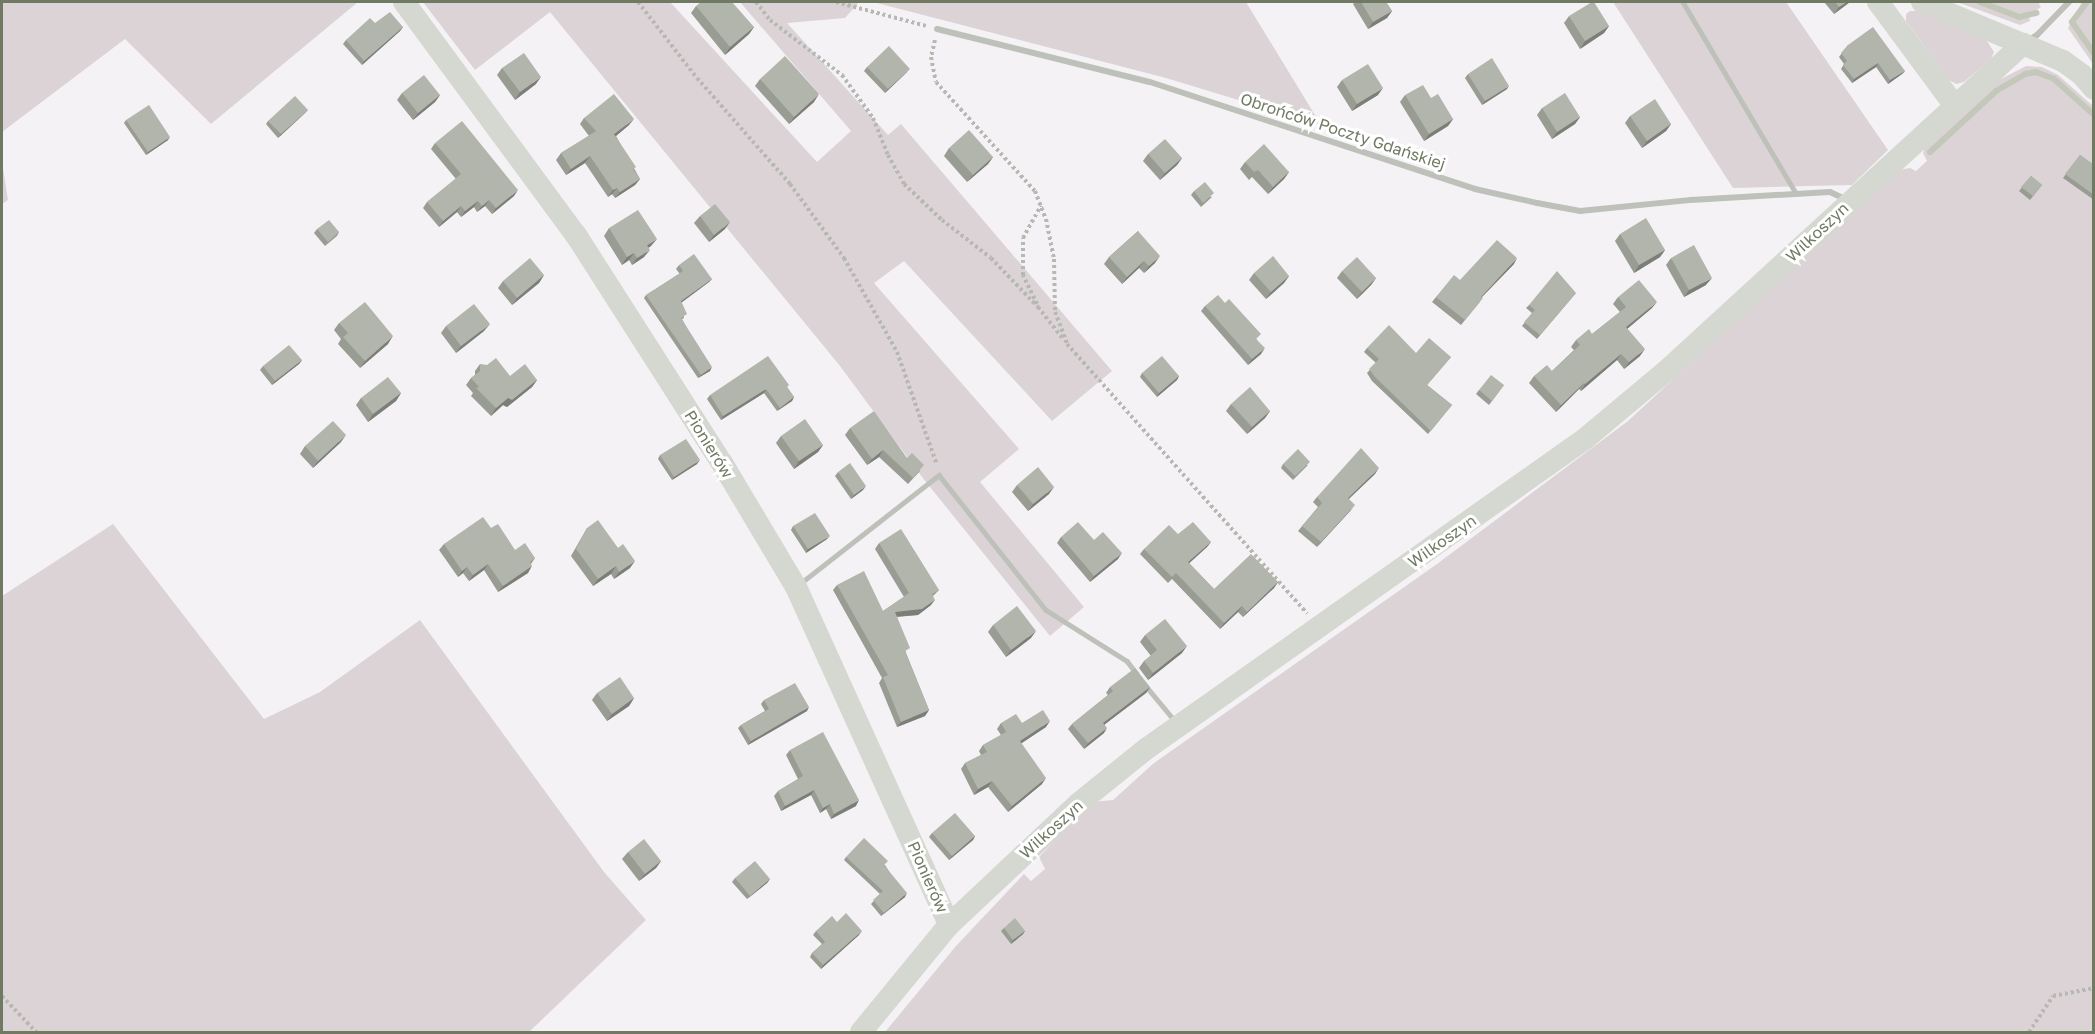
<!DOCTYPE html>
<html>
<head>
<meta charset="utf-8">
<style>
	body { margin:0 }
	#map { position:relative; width:2095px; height:1034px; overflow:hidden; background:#f5f2f5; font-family:"Golos Text",sans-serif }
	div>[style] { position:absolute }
	.green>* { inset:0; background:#dbd3d6 }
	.stream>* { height:6px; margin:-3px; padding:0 3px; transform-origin:3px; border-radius:3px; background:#c4c8ba }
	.path>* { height:4px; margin-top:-2px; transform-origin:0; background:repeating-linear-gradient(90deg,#b6b8b2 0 3px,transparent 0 6px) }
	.lane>* { height:4.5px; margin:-2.25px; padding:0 2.25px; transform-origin:2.25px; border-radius:2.25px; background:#bec1ba }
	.street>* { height:6px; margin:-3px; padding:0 3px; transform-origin:3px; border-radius:3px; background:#bec1ba }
	.secondary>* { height:22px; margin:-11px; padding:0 11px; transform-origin:11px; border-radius:11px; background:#d5d8d1 }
	.wall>* { inset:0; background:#989c93 }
	.shaded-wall>* { inset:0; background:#7c7f78 }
	.building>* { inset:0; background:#b1b5ab }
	span { translate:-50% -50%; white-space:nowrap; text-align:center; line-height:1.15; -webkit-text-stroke:6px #fff; paint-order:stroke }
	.street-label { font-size:16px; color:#707a63 }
	.frame { position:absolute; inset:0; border:3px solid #707a63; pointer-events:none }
</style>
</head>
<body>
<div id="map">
	<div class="green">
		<div style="clip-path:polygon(2px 2px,358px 2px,211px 124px,125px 39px,2px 132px)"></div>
		<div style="clip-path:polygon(423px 2px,670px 2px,817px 162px,851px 131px,740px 2px,859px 2px,845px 18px,787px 23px,888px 135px,901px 124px,1112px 371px,1052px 421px,904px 261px,874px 283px,1019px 449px,980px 482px,1084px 607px,1050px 636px,922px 477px,840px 366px,550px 12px,475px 70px)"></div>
		<div style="clip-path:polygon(873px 2px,1246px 2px,1321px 125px,1166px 78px)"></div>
		<div style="clip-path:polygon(1613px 2px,1786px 2px,1888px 150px,1852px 185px,1733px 188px)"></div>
		<div style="clip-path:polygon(1957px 2px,2038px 2px,2041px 7px,2029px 15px,2030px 21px,2020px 25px)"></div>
		<div style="clip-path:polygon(2082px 2px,2093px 2px,2093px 64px,2068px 28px)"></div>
		<div style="clip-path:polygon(1910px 11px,1918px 11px,1985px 38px,1994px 52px,1991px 59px,1964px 82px,1956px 84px,1949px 80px,1906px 21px,1906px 14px)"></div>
		<div style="clip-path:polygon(2026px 66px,2042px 67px,2058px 75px,2093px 106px,2093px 1032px,885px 1032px,956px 946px,1024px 874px,1031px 881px,1045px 869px,1039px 857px,1092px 802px,1113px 800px,1154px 763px,1437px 564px,1628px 421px,1899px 170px,1910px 168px,1916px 171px,1927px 161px,1923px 153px,1925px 146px,1997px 81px)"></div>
		<div style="clip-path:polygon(2px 162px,8px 200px,2px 204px)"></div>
		<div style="clip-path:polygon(113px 524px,264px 719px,320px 692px,420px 620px,604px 872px,646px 920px,529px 1032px,2px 1032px,2px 596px)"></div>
	</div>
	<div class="stream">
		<div style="left:1980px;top:2px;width:42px;rotate:21deg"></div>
		<div style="left:2019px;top:17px;width:18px;rotate:-13deg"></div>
		<div style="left:2087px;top:2px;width:25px;rotate:127deg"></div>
		<div style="left:2072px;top:22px;width:39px;rotate:55deg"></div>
		<div style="left:1930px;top:152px;width:90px;rotate:-42.7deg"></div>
		<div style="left:1996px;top:91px;width:34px;rotate:-30deg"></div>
		<div style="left:2025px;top:74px;width:11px;rotate:-10deg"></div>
		<div style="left:2036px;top:72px;width:19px;rotate:21deg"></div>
		<div style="left:2054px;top:79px;width:54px;rotate:42deg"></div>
	</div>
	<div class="path">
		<div style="left:638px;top:2px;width:96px;rotate:52.2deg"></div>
		<div style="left:697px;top:78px;width:141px;rotate:48.7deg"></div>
		<div style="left:790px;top:184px;width:92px;rotate:53.9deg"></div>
		<div style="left:844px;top:258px;width:108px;rotate:60.6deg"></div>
		<div style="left:897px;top:352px;width:120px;rotate:70.5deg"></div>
		<div style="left:756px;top:2px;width:23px;rotate:52deg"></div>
		<div style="left:770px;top:20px;width:91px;rotate:37.4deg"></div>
		<div style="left:842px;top:75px;width:53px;rotate:54.2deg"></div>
		<div style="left:873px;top:118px;width:40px;rotate:68deg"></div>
		<div style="left:888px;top:155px;width:33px;rotate:61deg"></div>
		<div style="left:904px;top:184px;width:52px;rotate:43.5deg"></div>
		<div style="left:942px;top:220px;width:62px;rotate:37.8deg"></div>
		<div style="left:991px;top:258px;width:68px;rotate:46.2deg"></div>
		<div style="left:1038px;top:307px;width:42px;rotate:51.8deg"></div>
		<div style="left:836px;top:2px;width:93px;rotate:14.9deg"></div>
		<div style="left:935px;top:40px;width:17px;rotate:103deg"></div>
		<div style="left:931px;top:57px;width:25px;rotate:79deg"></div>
		<div style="left:936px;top:82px;width:147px;rotate:47.8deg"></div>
		<div style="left:1035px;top:191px;width:30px;rotate:69deg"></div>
		<div style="left:1046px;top:219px;width:41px;rotate:78.7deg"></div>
		<div style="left:1054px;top:259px;width:53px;rotate:88.9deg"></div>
		<div style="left:1055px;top:312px;width:34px;rotate:69deg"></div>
		<div style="left:1067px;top:344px;width:361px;rotate:48.3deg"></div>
		<div style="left:1037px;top:304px;width:32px;rotate:-116deg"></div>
		<div style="left:1023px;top:275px;width:37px;rotate:-90deg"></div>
		<div style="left:1023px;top:238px;width:37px;rotate:-61deg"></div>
		<div style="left:2px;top:996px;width:50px;rotate:46.6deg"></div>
		<div style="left:2029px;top:1032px;width:43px;rotate:-56.3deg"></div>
		<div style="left:2053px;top:996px;width:42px;rotate:-11deg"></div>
	</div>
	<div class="lane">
		<div style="left:1683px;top:2px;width:222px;rotate:59.4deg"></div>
		<div style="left:802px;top:582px;width:174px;rotate:-38deg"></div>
		<div style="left:939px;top:475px;width:172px;rotate:51.6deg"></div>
		<div style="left:1046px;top:610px;width:96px;rotate:32.2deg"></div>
		<div style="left:1127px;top:661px;width:16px;rotate:52deg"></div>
		<div style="left:1146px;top:686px;width:45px;rotate:50.4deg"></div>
	</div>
	<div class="street">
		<div style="left:937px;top:29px;width:219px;rotate:14deg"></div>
		<div style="left:1150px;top:82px;width:342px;rotate:18.2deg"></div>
		<div style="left:1475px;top:189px;width:64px;rotate:12.7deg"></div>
		<div style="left:1537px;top:203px;width:44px;rotate:10.5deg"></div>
		<div style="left:1580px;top:211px;width:112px;rotate:-5.7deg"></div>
		<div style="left:1691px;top:200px;width:139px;rotate:-3.3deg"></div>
		<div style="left:1830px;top:192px;width:19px;rotate:25deg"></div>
		<div style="left:2029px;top:40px;width:9px;rotate:-32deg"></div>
		<div style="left:2037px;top:35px;width:46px;rotate:-45.9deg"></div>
	</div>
	<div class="secondary">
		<div style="left:404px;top:2px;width:290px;rotate:53.6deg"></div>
		<div style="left:576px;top:235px;width:271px;rotate:57.4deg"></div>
		<div style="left:722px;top:463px;width:144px;rotate:59.2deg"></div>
		<div style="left:796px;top:587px;width:371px;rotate:65.6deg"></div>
		<div style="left:1878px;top:2px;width:129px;rotate:53.5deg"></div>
		<div style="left:1922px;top:2px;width:153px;rotate:22.7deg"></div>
		<div style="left:2063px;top:61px;width:24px;rotate:36deg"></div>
		<div style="left:2082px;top:75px;width:18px;rotate:49deg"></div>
		<div style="left:861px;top:1032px;width:139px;rotate:-50.6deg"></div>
		<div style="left:949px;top:925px;width:178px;rotate:-43.2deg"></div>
		<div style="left:1079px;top:803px;width:86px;rotate:-38.9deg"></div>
		<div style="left:1146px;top:749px;width:539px;rotate:-35.25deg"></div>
		<div style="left:1586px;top:438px;width:103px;rotate:-39.9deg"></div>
		<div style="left:1665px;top:372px;width:486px;rotate:-42.5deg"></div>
	</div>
	<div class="wall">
		<div style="clip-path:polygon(1355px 2px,1386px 2px,1392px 11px,1387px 18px,1368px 29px,1353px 4px)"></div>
		<div style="clip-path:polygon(1824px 2px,1850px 2px,1834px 14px)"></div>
		<div style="clip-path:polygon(696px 6px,754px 27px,749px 34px,725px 55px,691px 13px)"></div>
		<div style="clip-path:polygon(1569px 16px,1609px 26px,1604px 33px,1580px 49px,1564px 23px)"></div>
		<div style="clip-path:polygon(375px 23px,403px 27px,400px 31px,362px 65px,343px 44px,346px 40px)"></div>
		<div style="clip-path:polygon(1848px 45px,1905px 71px,1902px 74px,1888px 84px,1876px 67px,1852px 83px,1841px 69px,1844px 64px,1839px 57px)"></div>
		<div style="clip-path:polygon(867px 67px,907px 72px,885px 93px,864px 71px)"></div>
		<div style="clip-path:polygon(502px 68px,536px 84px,515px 100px,497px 75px)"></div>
		<div style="clip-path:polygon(1468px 74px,1507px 89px,1482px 105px,1465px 78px)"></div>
		<div style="clip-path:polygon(760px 79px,814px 102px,789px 124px,755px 86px)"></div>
		<div style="clip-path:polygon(1342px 80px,1378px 95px,1352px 111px,1337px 87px)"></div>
		<div style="clip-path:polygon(402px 93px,440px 95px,435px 102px,413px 120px,397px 100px)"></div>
		<div style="clip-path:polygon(1405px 95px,1431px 98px,1453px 119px,1448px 126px,1424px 141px,1400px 102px)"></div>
		<div style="clip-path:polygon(1542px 108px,1580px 117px,1575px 124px,1552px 139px,1537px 115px)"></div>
		<div style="clip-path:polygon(308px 110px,305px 113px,278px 138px,266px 124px,268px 121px)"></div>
		<div style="clip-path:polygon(1630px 116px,1671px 124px,1666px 131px,1642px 148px,1625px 123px)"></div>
		<div style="clip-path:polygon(584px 118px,629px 125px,616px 136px,640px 179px,635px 185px,615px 198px,612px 194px,608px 197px,585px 163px,566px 175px,556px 160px,561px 153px,589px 136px,580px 124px)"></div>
		<div style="clip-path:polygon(126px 120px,168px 140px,146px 155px,124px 123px)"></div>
		<div style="clip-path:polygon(435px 143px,514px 196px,492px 214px,485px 206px,477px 212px,474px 207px,461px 217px,457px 212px,439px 227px,423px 208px,427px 202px,456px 179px,431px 149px)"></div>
		<div style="clip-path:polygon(949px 148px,993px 157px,988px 164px,967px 182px,944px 156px)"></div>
		<div style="clip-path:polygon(1148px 154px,1182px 158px,1177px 165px,1160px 180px,1143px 161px)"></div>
		<div style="clip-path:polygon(2080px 155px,2094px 165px,2094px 200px,2063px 178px)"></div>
		<div style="clip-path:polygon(1245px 162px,1289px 172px,1284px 179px,1268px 194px,1252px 177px,1249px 180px,1240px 169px)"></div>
		<div style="clip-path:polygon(2031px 176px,2042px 185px,2030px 200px,2019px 191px)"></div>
		<div style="clip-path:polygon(1194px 191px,1212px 197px,1201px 207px,1191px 195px)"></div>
		<div style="clip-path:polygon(700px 216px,725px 229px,709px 242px,694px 223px)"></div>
		<div style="clip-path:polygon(609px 228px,651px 246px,648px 248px,644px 257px,632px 265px,629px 260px,622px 265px,604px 236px)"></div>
		<div style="clip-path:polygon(317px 229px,339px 232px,337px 236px,325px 246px,314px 233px)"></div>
		<div style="clip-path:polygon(1138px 231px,1155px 263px,1144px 273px,1139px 268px,1122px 284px,1104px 264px,1109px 257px)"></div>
		<div style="clip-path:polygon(1620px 234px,1665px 250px,1660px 257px,1634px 273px,1615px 241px)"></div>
		<div style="clip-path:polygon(1671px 258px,1706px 285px,1684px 297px,1666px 265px)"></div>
		<div style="clip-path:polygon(1514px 264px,1482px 297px,1479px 303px,1461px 325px,1432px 302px,1436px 297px,1460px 280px)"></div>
		<div style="clip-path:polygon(679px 265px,712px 279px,709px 282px,681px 303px,684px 318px,682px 319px,710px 371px,698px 378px,644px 298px,646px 295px,680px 274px,676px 269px)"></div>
		<div style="clip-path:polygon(1342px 271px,1376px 278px,1371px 285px,1357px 299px,1337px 278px)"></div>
		<div style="clip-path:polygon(1254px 273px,1289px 276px,1284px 283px,1266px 299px,1249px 280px)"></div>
		<div style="clip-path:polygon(544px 275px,539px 283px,512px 305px,498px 288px,503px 281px)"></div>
		<div style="clip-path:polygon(1576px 293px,1537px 339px,1522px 326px,1532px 313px,1526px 308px,1529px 305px)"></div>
		<div style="clip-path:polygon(1618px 297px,1652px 308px,1627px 329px,1640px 356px,1624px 369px,1617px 360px,1581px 391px,1579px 389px,1556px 412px,1529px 383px,1534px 376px,1552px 371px,1574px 350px,1571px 347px,1576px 340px,1592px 334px,1620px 312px,1613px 304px)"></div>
		<div style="clip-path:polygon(1225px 303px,1257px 340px,1261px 354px,1248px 365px,1201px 311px,1205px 306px)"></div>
		<div style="clip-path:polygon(339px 323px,388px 344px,360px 368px,338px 344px,341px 339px,334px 330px)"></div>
		<div style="clip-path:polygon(446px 326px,484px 331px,456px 353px,441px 333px)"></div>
		<div style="clip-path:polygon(1367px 348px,1451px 357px,1427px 385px,1452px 405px,1428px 434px,1372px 381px,1367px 373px,1376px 363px,1364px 352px)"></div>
		<div style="clip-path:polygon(302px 360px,299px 364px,272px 385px,260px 370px,263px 366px)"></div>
		<div style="clip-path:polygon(480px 364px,510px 376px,537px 380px,532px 387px,507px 407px,503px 405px,491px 416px,471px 396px,473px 393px,466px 385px,471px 378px,475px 375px,475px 371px)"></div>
		<div style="clip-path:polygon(1142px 373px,1179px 376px,1177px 380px,1157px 397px,1140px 377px)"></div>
		<div style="clip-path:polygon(1504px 385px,1489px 405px,1476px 394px,1479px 390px)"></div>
		<div style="clip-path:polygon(787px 387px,794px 397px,792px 401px,777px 411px,764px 393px,721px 420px,707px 399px,710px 395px)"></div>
		<div style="clip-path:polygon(401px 393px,396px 401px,368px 422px,356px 405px,361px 398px)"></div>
		<div style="clip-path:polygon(1231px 404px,1270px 411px,1265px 418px,1247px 434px,1226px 411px)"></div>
		<div style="clip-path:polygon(850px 428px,907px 458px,920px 471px,908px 484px,879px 457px,867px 465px,845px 435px)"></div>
		<div style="clip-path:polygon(781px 436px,823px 445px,818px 452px,794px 469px,776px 443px)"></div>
		<div style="clip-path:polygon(341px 442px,313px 468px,300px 454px,305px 446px)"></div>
		<div style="clip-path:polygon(660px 455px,697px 464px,672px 480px,658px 459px)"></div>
		<div style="clip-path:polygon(1283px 464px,1308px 465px,1293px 480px,1281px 468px)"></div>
		<div style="clip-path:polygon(838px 472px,863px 490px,851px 499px,835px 476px)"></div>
		<div style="clip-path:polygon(1375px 474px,1349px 499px,1351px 510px,1317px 547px,1298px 531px,1318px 507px,1313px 502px,1317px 497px)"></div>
		<div style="clip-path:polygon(1017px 485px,1049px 494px,1028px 511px,1012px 492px)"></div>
		<div style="clip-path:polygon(793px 526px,827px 539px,806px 553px,791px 530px)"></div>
		<div style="clip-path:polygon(491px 528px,515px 550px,535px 558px,531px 564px,528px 573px,498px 592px,484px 570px,469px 581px,463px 573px,458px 577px,439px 550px,444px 544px)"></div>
		<div style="clip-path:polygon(587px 528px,618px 548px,630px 568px,614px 579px,611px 574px,593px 586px,571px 556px)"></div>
		<div style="clip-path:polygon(1178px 534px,1211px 542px,1207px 547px,1189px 563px,1214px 589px,1278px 582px,1274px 588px,1243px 617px,1238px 612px,1220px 629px,1172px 579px,1168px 583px,1140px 554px,1144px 549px)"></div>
		<div style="clip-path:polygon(1061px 537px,1094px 540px,1118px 559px,1090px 582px,1057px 543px)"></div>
		<div style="clip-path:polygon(879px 543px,939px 590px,933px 596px,931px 605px,918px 615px,897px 617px,906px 653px,929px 710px,925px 716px,897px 727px,879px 683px,882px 678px,833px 590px,837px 585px,883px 611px,904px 597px,875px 549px)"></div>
		<div style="clip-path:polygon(993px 625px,1031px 638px,1006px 657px,988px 632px)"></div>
		<div style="clip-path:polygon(1145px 635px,1182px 653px,1148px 680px,1139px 668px,1144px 661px,1151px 656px,1140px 642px)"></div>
		<div style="clip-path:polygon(1110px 687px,1150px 687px,1146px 693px,1105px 724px,1104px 733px,1084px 749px,1068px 729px,1072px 724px,1108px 695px,1106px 693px)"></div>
		<div style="clip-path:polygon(597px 693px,634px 698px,629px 706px,607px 721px,592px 700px)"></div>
		<div style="clip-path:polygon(764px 700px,807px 711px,748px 745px,738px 728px,741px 725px,765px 711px,761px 704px)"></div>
		<div style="clip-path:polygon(1001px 723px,1022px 723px,1046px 727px,1021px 743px,1042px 784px,1008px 812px,988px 787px,974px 795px,961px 769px,965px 763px,981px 755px,979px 751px,983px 745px,1001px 735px,997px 729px)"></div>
		<div style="clip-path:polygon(790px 750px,856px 806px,831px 819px,826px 809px,820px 813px,811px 795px,781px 811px,774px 796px,778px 791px,798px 779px,786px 755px)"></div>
		<div style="clip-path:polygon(932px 833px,975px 836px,973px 840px,949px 860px,929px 837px)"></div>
		<div style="clip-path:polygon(628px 852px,661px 861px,656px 868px,639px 881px,622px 859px)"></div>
		<div style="clip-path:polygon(846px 857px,885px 865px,905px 897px,881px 916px,871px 904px,880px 894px,844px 860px)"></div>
		<div style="clip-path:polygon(735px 878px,770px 879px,767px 883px,747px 899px,732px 882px)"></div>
		<div style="clip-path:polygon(837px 922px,859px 935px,821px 969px,810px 957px,812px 953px,822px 944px,813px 935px,816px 931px)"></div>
		<div style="clip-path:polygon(1004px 928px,1025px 931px,1023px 934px,1011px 944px,1001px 931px)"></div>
	</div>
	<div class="shaded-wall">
		<div style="clip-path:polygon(1847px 2px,1850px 2px,1834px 14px,1839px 7px)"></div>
		<div style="clip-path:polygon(1392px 11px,1387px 18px,1368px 29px,1373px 22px)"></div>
		<div style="clip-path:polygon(1609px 26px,1604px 33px,1580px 49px,1585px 41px)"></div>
		<div style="clip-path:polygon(403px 27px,400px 31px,362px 65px,364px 61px)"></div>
		<div style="clip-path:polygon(754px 27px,749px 34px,725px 55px,730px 47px)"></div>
		<div style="clip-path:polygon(1878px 63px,1876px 67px,1852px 83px,1854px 79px)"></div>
		<div style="clip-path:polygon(910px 69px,907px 72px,885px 93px,888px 89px)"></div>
		<div style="clip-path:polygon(1905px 71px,1902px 74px,1888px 84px,1890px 80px)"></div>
		<div style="clip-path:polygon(541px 77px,536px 84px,515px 100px,520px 92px)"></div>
		<div style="clip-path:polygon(1509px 86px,1507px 89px,1482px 105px,1485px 101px)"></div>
		<div style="clip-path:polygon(1383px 88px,1378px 95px,1352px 111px,1357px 104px)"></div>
		<div style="clip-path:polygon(819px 94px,814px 102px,789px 124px,794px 117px)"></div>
		<div style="clip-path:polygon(440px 95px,435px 102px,413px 120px,418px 113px)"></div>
		<div style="clip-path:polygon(308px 110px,305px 113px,278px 138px,281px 134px)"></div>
		<div style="clip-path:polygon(1580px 117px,1575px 124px,1552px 139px,1557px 132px)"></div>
		<div style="clip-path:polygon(634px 119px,629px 125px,610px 141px,614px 134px)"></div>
		<div style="clip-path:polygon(1453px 119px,1448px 126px,1424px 141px,1429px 134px)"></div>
		<div style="clip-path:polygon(1671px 124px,1666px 131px,1642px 148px,1647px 141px)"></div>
		<div style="clip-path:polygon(170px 137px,168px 140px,146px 155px,148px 152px)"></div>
		<div style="clip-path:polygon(590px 156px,585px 163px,566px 175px,571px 169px)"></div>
		<div style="clip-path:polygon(993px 157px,988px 164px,967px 182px,973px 175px)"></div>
		<div style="clip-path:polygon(1182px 158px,1177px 165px,1160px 180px,1165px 173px)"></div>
		<div style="clip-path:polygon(1289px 172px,1284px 179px,1268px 194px,1273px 187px)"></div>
		<div style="clip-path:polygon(640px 179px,635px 185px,615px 198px,620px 192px)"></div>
		<div style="clip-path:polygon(617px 188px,612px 194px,608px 197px,613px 190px)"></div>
		<div style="clip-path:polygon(518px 190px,514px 196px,492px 214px,496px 208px)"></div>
		<div style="clip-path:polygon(489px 200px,485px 206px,477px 212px,482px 206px)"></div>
		<div style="clip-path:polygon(478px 201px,474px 207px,461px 217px,465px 211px)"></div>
		<div style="clip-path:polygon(461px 206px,457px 212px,439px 227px,443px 221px)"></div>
		<div style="clip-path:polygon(730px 222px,725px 229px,709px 242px,714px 235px)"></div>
		<div style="clip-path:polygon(657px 239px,651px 246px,642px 252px,647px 245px)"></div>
		<div style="clip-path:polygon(650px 250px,644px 257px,632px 265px,637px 258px)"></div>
		<div style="clip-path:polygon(1665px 250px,1660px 257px,1634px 273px,1639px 265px)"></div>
		<div style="clip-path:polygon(634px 253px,629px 260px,622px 265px,627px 257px)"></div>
		<div style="clip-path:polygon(1160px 256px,1155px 263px,1144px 273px,1149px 266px)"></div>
		<div style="clip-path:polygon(1517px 258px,1514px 264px,1477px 302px,1481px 297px)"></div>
		<div style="clip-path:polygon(1144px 261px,1139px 268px,1122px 284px,1127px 277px)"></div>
		<div style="clip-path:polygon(544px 275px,539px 283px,512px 305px,517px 298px)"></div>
		<div style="clip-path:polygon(1289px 276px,1284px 283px,1266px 299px,1271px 292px)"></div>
		<div style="clip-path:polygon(1376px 278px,1371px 285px,1357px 299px,1362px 292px)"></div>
		<div style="clip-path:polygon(1712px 278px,1706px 285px,1684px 297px,1689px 290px)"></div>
		<div style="clip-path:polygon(712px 279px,709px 282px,678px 305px,681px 301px)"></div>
		<div style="clip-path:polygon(1657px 302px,1652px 308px,1621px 334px,1626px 327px)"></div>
		<div style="clip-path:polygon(490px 324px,484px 331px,456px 353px,461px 346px)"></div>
		<div style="clip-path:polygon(393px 336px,388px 344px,360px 368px,365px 361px)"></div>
		<div style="clip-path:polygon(1265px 348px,1261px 354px,1248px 365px,1252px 359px)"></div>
		<div style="clip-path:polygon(1645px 349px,1640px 356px,1624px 369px,1629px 362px)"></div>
		<div style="clip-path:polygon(1621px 354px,1617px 360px,1581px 391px,1585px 384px)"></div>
		<div style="clip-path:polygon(302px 360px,299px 364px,272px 385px,275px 381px)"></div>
		<div style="clip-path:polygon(712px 367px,710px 371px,698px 378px,701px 375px)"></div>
		<div style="clip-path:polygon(1179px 376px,1177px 380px,1157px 397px,1159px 393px)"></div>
		<div style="clip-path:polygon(537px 380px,532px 387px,507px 407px,503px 405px,491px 416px,496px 408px,508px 398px)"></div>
		<div style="clip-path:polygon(1584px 383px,1579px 389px,1556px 412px,1561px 405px)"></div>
		<div style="clip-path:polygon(766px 389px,764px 393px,721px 420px,723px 416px)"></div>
		<div style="clip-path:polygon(401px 393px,396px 401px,368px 422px,373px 414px)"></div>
		<div style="clip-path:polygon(794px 397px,792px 401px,777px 411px,780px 408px)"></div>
		<div style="clip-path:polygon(1270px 411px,1265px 418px,1247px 434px,1252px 427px)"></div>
		<div style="clip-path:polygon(346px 435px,341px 442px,313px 468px,318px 461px)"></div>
		<div style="clip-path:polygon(823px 445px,818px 452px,794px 469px,799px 461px)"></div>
		<div style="clip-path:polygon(883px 450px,879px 457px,867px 465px,872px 459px)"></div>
		<div style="clip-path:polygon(700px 460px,697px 464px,672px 480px,674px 477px)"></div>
		<div style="clip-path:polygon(1379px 468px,1375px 474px,1344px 503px,1348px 498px)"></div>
		<div style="clip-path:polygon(866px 486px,863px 490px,851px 499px,854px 495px)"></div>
		<div style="clip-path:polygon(1054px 487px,1049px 494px,1028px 511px,1033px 504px)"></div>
		<div style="clip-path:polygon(1355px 505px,1351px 510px,1317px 547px,1321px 542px)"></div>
		<div style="clip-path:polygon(830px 536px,827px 539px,806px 553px,808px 549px)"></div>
		<div style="clip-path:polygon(1211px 542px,1207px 547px,1184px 568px,1188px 562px)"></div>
		<div style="clip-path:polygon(1122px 553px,1118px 559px,1090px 582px,1094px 576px)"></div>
		<div style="clip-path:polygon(635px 561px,630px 568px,614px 579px,619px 572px)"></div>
		<div style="clip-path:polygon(488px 564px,484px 570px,469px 581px,473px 575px)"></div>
		<div style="clip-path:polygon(532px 566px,528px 573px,498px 592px,503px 586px)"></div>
		<div style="clip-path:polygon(616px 566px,611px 574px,593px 586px,598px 579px)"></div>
		<div style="clip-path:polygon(467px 567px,463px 573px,458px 577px,462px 571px)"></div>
		<div style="clip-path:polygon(1278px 582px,1274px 588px,1243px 617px,1247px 612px)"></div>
		<div style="clip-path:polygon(935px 600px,931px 605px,918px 615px,891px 617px,895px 612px)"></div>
		<div style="clip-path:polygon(1242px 606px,1238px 612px,1220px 629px,1224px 623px)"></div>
		<div style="clip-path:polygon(1036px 631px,1031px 638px,1006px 657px,1011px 650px)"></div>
		<div style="clip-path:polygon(1187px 646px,1182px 653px,1148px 680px,1153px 673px)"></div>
		<div style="clip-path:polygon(1150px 687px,1146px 693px,1100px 728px,1103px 723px)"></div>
		<div style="clip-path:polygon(634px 698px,629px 706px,607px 721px,612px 714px)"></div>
		<div style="clip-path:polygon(809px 707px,807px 711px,748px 745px,751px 741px)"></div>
		<div style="clip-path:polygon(929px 710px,925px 716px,897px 727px,901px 722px)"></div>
		<div style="clip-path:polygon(1050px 721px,1046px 727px,1016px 747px,1020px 741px)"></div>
		<div style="clip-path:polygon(1107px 728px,1104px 733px,1084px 749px,1088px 743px)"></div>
		<div style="clip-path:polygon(1046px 778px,1042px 784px,1008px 812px,1012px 806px)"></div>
		<div style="clip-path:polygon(992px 781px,988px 787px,974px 795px,978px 789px)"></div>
		<div style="clip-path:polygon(814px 790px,811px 795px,781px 811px,785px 806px)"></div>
		<div style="clip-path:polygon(859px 800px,856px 806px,831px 819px,834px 814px)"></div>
		<div style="clip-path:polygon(830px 804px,826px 809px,820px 813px,823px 808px)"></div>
		<div style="clip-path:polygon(975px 836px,973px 840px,949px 860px,952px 856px)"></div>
		<div style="clip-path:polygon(661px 861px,656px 868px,639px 881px,645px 874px)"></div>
		<div style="clip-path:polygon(770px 879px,767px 883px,747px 899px,750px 896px)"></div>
		<div style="clip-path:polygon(907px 893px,905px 897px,881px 916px,884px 913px)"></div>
		<div style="clip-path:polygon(862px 931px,859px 935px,821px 969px,823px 965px)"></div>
		<div style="clip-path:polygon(1025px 931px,1023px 934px,1011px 944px,1013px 940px)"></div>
	</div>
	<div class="building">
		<div style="clip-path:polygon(701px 2px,732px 2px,754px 27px,730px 47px,696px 6px)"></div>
		<div style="clip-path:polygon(1361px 2px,1386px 2px,1392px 11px,1373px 22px)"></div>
		<div style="clip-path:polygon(1592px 2px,1594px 2px,1609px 26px,1585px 41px,1569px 16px)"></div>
		<div style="clip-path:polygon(1835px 2px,1847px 2px,1839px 7px)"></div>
		<div style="clip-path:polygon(390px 12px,403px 27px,364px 61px,346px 40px,370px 18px,375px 23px)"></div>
		<div style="clip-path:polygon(1873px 27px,1905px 71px,1890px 80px,1878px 63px,1854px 79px,1843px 65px,1847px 61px,1841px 53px,1848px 45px)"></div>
		<div style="clip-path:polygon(889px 46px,910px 69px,888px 89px,867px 67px)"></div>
		<div style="clip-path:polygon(524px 53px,541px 77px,520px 92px,502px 68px)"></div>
		<div style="clip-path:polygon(785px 56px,819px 94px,794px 117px,760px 79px)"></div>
		<div style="clip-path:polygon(1492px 58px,1509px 86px,1485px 101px,1468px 74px)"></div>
		<div style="clip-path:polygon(1368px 64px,1383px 88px,1357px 104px,1342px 80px)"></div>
		<div style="clip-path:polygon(424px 75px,440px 95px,418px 113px,402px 93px)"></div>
		<div style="clip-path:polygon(1423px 85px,1431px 98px,1438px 94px,1453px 119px,1429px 134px,1405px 95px)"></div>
		<div style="clip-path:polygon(1565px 93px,1580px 117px,1557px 132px,1542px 108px)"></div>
		<div style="clip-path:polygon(614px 94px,634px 119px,614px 134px,636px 167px,633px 169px,640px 179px,620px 192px,617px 188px,613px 190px,590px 156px,571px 169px,561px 153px,596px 131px,584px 118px)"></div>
		<div style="clip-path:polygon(295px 96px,308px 110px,281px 134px,268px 121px)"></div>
		<div style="clip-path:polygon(1655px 99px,1671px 124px,1647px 141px,1630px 116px)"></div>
		<div style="clip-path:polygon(149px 105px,170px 137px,148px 152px,126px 120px)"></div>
		<div style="clip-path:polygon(462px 121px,518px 190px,496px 208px,489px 200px,482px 206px,478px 201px,465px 211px,461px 206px,443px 221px,427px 202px,461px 174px,435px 143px)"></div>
		<div style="clip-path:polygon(969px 130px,993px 157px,973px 175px,949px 148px)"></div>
		<div style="clip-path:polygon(1165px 139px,1182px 158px,1165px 173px,1148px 154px)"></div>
		<div style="clip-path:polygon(1264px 144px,1289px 172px,1273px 187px,1258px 170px,1254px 172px,1245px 162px)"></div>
		<div style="clip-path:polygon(2080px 155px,2094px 165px,2094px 195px,2065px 174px)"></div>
		<div style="clip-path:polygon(2031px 176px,2042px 185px,2033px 196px,2021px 187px)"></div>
		<div style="clip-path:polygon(1205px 182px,1214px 193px,1203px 203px,1194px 191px)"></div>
		<div style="clip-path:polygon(715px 204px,730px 222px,714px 235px,700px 216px)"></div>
		<div style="clip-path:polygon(638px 210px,657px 239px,647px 245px,650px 250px,637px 258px,634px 253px,627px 257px,609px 228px)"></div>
		<div style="clip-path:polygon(1646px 218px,1665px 250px,1639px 265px,1620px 234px)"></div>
		<div style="clip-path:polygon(329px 220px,339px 232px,328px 242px,317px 229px)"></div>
		<div style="clip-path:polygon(1138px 231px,1160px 256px,1149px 266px,1144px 261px,1127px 277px,1109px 257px)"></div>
		<div style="clip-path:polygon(1497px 240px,1517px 258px,1481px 297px,1483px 298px,1465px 320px,1436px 297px,1454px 275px,1460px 280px)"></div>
		<div style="clip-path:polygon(1694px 245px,1712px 278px,1689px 290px,1671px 258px)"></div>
		<div style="clip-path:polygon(694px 254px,712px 279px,681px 301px,687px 314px,681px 318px,712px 367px,701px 375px,646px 295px,683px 271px,679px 265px)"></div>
		<div style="clip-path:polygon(1273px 256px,1289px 276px,1271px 292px,1254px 273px)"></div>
		<div style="clip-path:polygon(1357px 257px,1376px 278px,1362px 292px,1342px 271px)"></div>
		<div style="clip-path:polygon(530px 258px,544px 275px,517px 298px,503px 281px)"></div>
		<div style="clip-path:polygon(1557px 271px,1576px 293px,1540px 335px,1524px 322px,1535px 310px,1529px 305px)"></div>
		<div style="clip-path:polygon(1639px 280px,1657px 302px,1626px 327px,1645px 349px,1629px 362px,1621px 354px,1585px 384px,1584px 383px,1561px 405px,1534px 376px,1547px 365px,1552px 371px,1580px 345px,1576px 340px,1589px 329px,1592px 334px,1626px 307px,1618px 297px)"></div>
		<div style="clip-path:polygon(1218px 295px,1225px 303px,1229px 299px,1261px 334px,1256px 339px,1265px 348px,1252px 359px,1205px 306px)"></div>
		<div style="clip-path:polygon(365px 302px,393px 336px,365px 361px,343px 337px,348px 333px,339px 323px)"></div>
		<div style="clip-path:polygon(474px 304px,490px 324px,461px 346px,446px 326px)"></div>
		<div style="clip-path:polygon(1389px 325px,1416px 353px,1429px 338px,1451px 357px,1427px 385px,1452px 405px,1431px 431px,1375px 377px,1369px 369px,1379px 359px,1367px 348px)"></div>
		<div style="clip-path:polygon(289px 345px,302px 360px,275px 381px,263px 366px)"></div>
		<div style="clip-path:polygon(768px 356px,789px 385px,787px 387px,794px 397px,780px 408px,766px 389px,723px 416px,710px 395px)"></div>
		<div style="clip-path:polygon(1162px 356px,1179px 376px,1159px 393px,1142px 373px)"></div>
		<div style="clip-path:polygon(496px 358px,510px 376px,525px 364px,537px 380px,512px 400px,508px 398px,496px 408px,476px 388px,479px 387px,471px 378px,480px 371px,480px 364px,487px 365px)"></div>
		<div style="clip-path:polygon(1491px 375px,1504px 385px,1492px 401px,1479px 390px)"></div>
		<div style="clip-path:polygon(388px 377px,401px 393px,373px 414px,361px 398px)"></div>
		<div style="clip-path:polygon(1250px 387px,1270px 411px,1252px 427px,1231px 404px)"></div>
		<div style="clip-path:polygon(874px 411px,907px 458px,912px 453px,924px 465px,913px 478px,883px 450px,872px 459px,850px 428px)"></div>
		<div style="clip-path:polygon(805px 419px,823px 445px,799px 461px,781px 436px)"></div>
		<div style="clip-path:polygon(333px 421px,346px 435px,318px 461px,305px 446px)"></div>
		<div style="clip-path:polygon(686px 439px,700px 460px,674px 477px,660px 455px)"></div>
		<div style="clip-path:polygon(1361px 448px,1379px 468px,1348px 498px,1355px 505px,1321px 542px,1302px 526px,1322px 503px,1317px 497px)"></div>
		<div style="clip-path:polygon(1298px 449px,1310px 462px,1295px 476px,1283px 464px)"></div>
		<div style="clip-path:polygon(850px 463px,866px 486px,854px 495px,838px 472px)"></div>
		<div style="clip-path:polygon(1038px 467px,1054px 487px,1033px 504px,1017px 485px)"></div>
		<div style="clip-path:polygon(815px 513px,830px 536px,808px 549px,793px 526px)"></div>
		<div style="clip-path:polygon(483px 517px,491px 528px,498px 524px,515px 550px,525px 543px,535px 558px,530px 562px,532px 566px,503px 586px,488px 564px,473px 575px,467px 567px,462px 571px,444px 544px)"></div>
		<div style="clip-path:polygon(598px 520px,618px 548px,623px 544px,635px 561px,619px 572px,616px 566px,598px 579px,576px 549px,587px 528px)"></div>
		<div style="clip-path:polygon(1078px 522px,1094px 540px,1103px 532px,1122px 553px,1094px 576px,1061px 537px)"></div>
		<div style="clip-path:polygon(1193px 522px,1211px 542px,1188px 562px,1214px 589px,1251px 554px,1278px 582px,1247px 612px,1242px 606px,1224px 623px,1176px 573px,1172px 577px,1144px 549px,1169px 525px,1178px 534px)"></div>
		<div style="clip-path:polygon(901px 529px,939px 590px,932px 594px,935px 600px,922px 609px,895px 612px,910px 648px,905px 651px,929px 710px,901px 722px,883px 677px,888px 675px,837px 585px,864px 571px,883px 611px,909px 593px,879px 543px)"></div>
		<div style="clip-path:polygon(1017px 606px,1036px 631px,1011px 650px,993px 625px)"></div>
		<div style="clip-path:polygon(1165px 619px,1187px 646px,1153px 673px,1144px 661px,1157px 650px,1145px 635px)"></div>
		<div style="clip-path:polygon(1135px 668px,1150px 687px,1103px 723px,1107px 728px,1088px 743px,1072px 724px,1113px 691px,1110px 687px)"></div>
		<div style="clip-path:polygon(620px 677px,634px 698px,612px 714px,597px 693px)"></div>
		<div style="clip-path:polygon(795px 683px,809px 707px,751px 741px,741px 725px,769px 709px,764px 700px)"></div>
		<div style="clip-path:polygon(1043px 710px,1050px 721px,1020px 741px,1046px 778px,1012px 806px,992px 781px,978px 789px,965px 763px,987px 752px,983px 745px,1006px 732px,1001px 723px,1016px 714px,1022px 723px)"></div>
		<div style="clip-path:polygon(823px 732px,859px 800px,834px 814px,830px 804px,823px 808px,814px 790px,785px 806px,778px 791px,803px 776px,790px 750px)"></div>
		<div style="clip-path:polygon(955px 813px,975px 836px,952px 856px,932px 833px)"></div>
		<div style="clip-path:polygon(864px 838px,888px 861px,884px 865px,907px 893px,884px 913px,873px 900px,883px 891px,846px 857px)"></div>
		<div style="clip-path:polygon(644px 839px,661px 861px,645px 874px,628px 852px)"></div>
		<div style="clip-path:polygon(755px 861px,770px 879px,750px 896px,735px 878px)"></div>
		<div style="clip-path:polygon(846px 913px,862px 931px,823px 965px,812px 953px,825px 942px,816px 931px,832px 916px,837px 922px)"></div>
		<div style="clip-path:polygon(1015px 918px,1025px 931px,1013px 940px,1004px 928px)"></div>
	</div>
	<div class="street-label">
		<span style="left:1343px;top:131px;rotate:18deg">Obrońców Poczty Gdańskiej</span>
		<span style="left:1817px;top:232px;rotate:-43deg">Wilkoszyn</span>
		<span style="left:709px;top:444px;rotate:58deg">Pionierów</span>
		<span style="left:1442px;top:541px;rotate:-35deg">Wilkoszyn</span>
		<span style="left:1051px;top:829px;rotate:-42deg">Wilkoszyn</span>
		<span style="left:928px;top:877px;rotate:66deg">Pionierów</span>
	</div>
	<div class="frame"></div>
</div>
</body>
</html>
